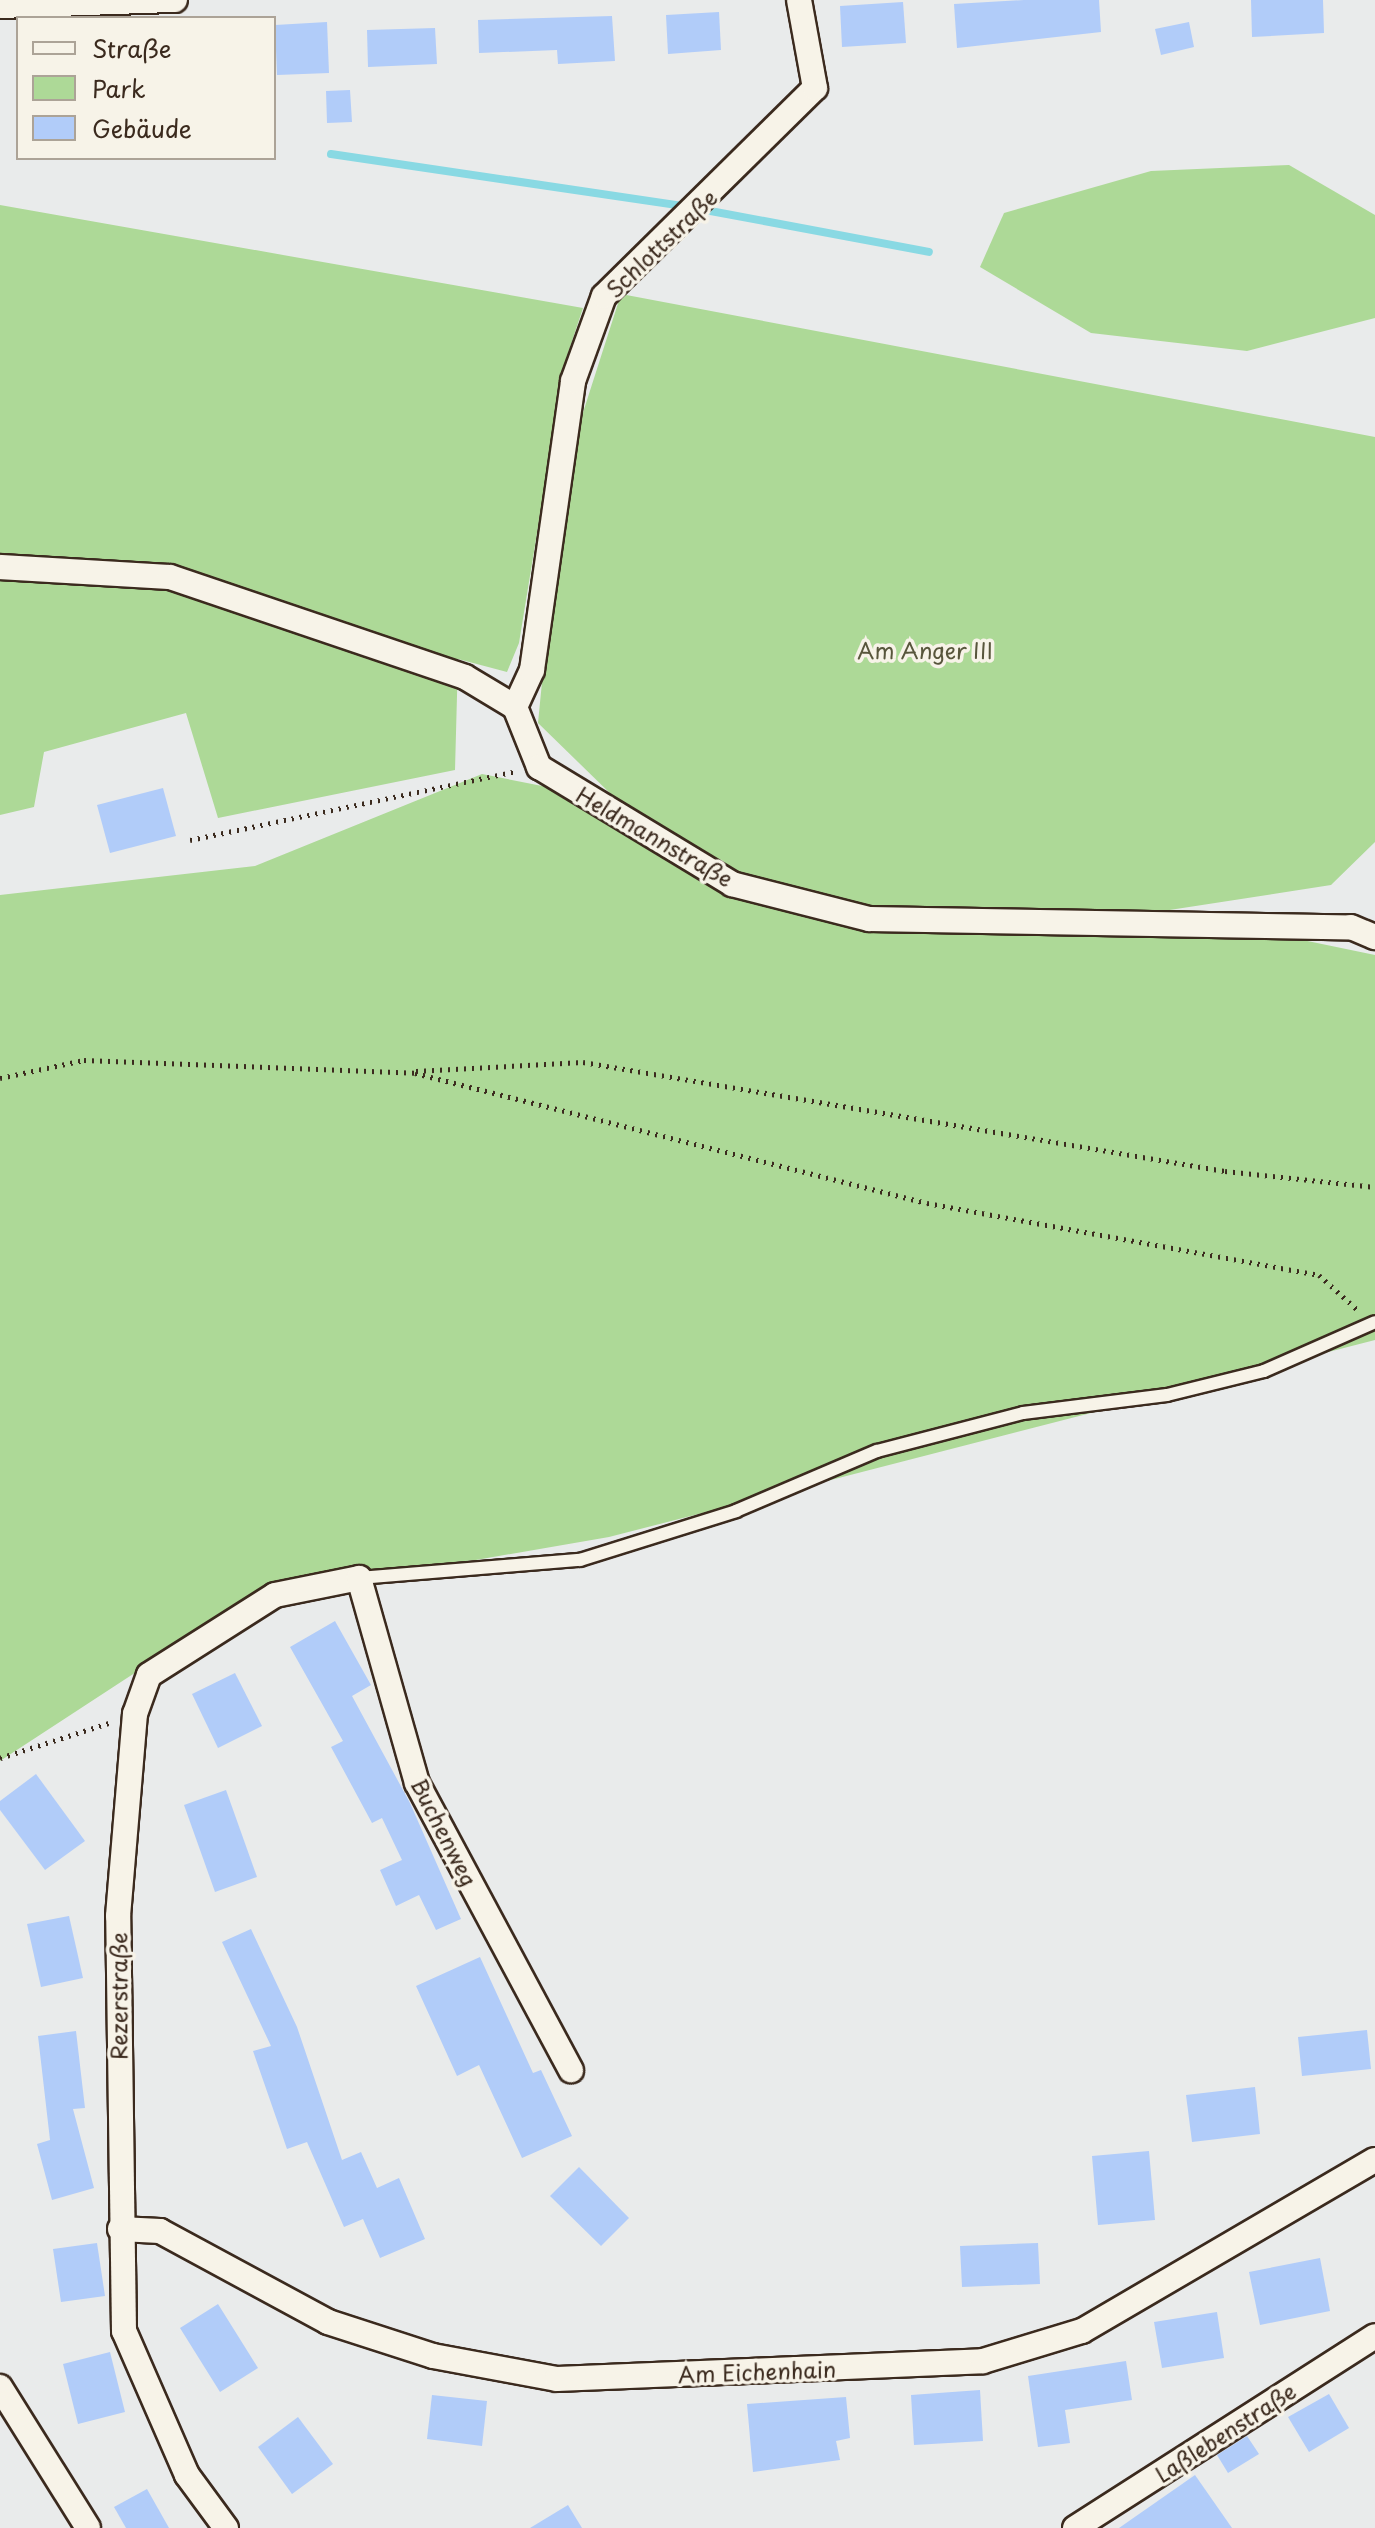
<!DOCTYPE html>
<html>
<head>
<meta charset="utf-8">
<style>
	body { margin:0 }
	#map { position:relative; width:1375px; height:2528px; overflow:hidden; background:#e9ebeb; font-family:"Playpen Sans",sans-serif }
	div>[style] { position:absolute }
	.green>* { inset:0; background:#add997 }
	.stream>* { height:8px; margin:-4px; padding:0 4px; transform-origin:4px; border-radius:4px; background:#89d9e3 }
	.building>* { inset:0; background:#b1ccf9 }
	.path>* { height:5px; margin-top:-2.5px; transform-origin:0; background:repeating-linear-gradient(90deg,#3b2a1e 0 2px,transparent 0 8px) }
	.roads { filter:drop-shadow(2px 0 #3b2a1e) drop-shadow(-2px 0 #3b2a1e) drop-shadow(0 2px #3b2a1e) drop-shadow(0 -2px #3b2a1e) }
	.lane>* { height:12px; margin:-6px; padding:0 6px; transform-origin:6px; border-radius:6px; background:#f7f3e8 }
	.street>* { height:24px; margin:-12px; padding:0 12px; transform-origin:12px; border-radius:12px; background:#f7f3e8 }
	span { translate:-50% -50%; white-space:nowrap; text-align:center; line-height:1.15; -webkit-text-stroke:7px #f7f3e8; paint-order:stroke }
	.street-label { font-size:22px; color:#3b2a1e }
	.park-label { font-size:22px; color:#58563c }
	.legend { position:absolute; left:16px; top:16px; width:260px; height:144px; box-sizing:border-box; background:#f7f3e8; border:2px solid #aca397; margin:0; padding:10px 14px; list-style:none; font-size:24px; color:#3b2a1e }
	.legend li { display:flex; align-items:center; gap:16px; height:40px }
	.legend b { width:40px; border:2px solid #aca397 }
</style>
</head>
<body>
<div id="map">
	<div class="green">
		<div style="clip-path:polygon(1289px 165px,1375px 215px,1375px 318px,1247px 351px,1091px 333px,980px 267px,1004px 213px,1151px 171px)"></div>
		<div style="clip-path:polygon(0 205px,583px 308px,565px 362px,519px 643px,507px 672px,458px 659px,455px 770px,218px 818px,186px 713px,44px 752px,34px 807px,0 815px)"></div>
		<div style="clip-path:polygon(621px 294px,1375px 437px,1375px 842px,1331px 885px,1163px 911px,1375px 955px,1375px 1340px,609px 1537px,476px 1560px,277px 1580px,0 1761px,0 895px,255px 866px,482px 774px,618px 801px,538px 723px,562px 478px)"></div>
	</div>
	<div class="stream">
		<div style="left:331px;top:154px;width:362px;rotate:8.4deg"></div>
		<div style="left:689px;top:207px;width:244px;rotate:10.6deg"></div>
	</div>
	<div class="building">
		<div style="clip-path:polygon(1024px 0,1099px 0,1101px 32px,957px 48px,954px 4px)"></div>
		<div style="clip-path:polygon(1251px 0,1323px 0,1324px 33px,1252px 37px)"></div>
		<div style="clip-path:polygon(903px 2px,906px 43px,842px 47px,840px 6px)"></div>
		<div style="clip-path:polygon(719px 12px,721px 50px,668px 54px,666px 15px)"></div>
		<div style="clip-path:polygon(612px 16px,615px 61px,558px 64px,557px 50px,479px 53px,478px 20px)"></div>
		<div style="clip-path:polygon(327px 22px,329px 73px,277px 75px,275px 25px)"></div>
		<div style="clip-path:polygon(1189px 22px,1194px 47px,1161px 55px,1155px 29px)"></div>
		<div style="clip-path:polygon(435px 28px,437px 64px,368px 67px,367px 30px)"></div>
		<div style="clip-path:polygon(350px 90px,352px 122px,327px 123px,326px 91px)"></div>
		<div style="clip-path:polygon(163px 788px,176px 836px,110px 853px,97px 805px)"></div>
		<div style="clip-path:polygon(335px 1621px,371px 1685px,352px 1696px,410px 1803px,461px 1919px,436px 1930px,419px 1895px,396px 1906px,380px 1870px,402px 1860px,382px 1818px,372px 1823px,331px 1747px,343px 1741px,290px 1647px)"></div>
		<div style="clip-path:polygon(235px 1673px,262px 1726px,218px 1748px,192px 1694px)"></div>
		<div style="clip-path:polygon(36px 1774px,85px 1841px,45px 1870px,0 1810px,0 1801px)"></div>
		<div style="clip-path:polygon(226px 1790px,257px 1877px,215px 1892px,184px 1805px)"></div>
		<div style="clip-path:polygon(69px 1916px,83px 1978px,41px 1987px,27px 1924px)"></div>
		<div style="clip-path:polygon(251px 1929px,297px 2027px,342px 2160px,361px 2152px,377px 2188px,399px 2178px,425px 2239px,380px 2258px,363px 2219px,344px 2227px,307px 2142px,287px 2149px,253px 2051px,271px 2046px,222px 1942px)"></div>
		<div style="clip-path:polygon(480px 1957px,533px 2073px,541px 2070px,572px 2136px,522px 2158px,479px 2065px,457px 2076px,416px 1986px)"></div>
		<div style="clip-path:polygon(1367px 2030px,1371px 2069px,1302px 2076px,1298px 2037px)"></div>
		<div style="clip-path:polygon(76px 2031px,85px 2108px,73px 2109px,94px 2188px,52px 2200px,37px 2144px,50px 2140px,38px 2036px)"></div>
		<div style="clip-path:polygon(1255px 2087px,1260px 2134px,1192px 2142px,1186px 2095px)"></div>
		<div style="clip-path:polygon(1149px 2151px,1155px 2220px,1098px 2225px,1092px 2156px)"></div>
		<div style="clip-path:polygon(579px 2167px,629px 2218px,601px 2246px,550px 2196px)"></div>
		<div style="clip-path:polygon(97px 2243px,105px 2296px,61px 2302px,53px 2249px)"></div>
		<div style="clip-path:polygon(1038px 2243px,1040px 2284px,962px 2287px,960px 2246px)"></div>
		<div style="clip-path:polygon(1320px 2258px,1330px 2311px,1260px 2325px,1249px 2272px)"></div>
		<div style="clip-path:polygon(218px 2304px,258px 2368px,220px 2392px,180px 2328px)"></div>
		<div style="clip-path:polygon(1217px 2312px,1224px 2358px,1162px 2368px,1154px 2322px)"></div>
		<div style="clip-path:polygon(110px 2352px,125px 2412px,78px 2424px,63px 2364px)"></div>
		<div style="clip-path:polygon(1126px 2361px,1132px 2400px,1065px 2410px,1070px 2443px,1038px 2447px,1028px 2376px)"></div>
		<div style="clip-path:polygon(980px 2390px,983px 2441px,914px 2445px,911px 2395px)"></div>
		<div style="clip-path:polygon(1329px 2394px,1349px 2428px,1309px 2452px,1288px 2417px)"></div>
		<div style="clip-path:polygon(432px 2395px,487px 2401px,482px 2446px,427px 2439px)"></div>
		<div style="clip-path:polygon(846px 2397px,850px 2438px,836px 2441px,840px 2460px,753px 2472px,747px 2404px)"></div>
		<div style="clip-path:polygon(298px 2417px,333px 2464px,292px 2494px,258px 2447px)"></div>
		<div style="clip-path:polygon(1247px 2436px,1259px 2454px,1228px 2473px,1217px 2455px)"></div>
		<div style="clip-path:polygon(1195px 2475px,1232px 2528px,1119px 2528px)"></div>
		<div style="clip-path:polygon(147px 2489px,169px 2528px,126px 2528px,114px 2507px)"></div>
		<div style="clip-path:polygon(568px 2505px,582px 2528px,530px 2528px)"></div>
	</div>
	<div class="path">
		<div style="left:190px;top:840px;width:335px;rotate:-11.9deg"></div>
		<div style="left:416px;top:1071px;width:167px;rotate:-3.1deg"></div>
		<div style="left:583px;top:1062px;width:651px;rotate:9.64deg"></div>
		<div style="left:1225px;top:1171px;width:151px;rotate:6.1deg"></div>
		<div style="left:0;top:1078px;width:86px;rotate:-12.1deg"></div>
		<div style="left:84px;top:1060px;width:331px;rotate:2.2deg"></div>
		<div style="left:415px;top:1073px;width:528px;rotate:14.25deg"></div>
		<div style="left:927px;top:1203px;width:399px;rotate:10.4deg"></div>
		<div style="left:1319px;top:1275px;width:55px;rotate:42.1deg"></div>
		<div style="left:0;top:1758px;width:118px;rotate:-17.8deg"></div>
	</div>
	<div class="roads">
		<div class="lane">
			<div style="left:359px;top:1578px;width:222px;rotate:-4.7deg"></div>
			<div style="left:580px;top:1560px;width:164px;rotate:-17.4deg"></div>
			<div style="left:736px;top:1511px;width:153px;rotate:-23.1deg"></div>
			<div style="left:877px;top:1451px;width:151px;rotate:-14.6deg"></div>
			<div style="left:1023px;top:1413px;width:145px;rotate:-7.1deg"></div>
			<div style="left:1167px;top:1395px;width:100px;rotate:-13.9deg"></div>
			<div style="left:1264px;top:1371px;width:121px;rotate:-23.8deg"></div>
		</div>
		<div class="street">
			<div style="left:0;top:6px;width:175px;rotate:-2deg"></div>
			<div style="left:0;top:567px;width:170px;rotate:3.4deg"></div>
			<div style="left:170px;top:577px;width:311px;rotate:18.7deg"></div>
			<div style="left:465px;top:677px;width:58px;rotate:31deg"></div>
			<div style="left:515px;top:707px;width:65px;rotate:68.2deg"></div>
			<div style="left:539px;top:767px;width:226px;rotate:31.2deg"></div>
			<div style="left:732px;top:884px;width:141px;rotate:14.3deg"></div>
			<div style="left:869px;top:919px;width:482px;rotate:1deg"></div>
			<div style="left:1351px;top:927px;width:26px;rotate:23deg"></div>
			<div style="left:515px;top:707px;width:41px;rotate:-65.3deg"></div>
			<div style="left:532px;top:670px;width:292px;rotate:-81.9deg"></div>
			<div style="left:573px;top:381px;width:90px;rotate:-70deg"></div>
			<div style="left:604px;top:296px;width:296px;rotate:-44.6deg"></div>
			<div style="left:815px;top:88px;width:89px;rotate:-100.3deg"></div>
			<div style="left:120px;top:2229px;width:40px;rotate:2.9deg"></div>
			<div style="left:160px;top:2231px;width:191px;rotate:28.4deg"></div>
			<div style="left:328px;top:2322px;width:110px;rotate:17.9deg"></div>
			<div style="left:433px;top:2356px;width:126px;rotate:10.5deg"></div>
			<div style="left:557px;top:2379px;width:426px;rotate:-2.4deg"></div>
			<div style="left:983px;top:2361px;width:103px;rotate:-16.9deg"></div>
			<div style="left:1082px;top:2331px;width:339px;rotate:-30.3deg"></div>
			<div style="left:0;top:2387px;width:166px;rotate:58deg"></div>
			<div style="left:226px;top:2528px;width:66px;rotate:-126.3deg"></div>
			<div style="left:187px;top:2475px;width:157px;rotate:-113.6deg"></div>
			<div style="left:124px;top:2331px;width:415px;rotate:-90.8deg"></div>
			<div style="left:118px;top:1916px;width:203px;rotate:-85.2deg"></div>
			<div style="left:135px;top:1714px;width:41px;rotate:-70.3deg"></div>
			<div style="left:149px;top:1675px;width:149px;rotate:-32.4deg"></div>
			<div style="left:275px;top:1595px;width:86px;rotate:-11.4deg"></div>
			<div style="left:359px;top:1578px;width:213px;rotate:74.2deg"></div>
			<div style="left:417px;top:1783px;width:326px;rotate:61.8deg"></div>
			<div style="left:1075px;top:2528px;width:356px;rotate:-32.6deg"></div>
		</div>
	</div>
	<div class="street-label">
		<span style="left:661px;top:243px;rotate:-44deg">Schlottstraße</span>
		<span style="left:655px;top:836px;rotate:30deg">Heldmannstraße</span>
		<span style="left:445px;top:1832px;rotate:63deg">Buchenweg</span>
		<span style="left:118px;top:1996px;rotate:-90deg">Rezerstraße</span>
		<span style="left:757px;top:2371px;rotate:-2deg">Am Eichenhain</span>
		<span style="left:1225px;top:2432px;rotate:-33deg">Laßlebenstraße</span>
	</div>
	<div class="park-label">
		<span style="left:925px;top:650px">Am Anger III</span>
	</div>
	<ul class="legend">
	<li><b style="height:10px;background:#f7f3e8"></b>Straße</li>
	<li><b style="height:22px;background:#add997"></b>Park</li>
	<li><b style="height:22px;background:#b1ccf9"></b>Gebäude</li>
	</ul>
</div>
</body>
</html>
